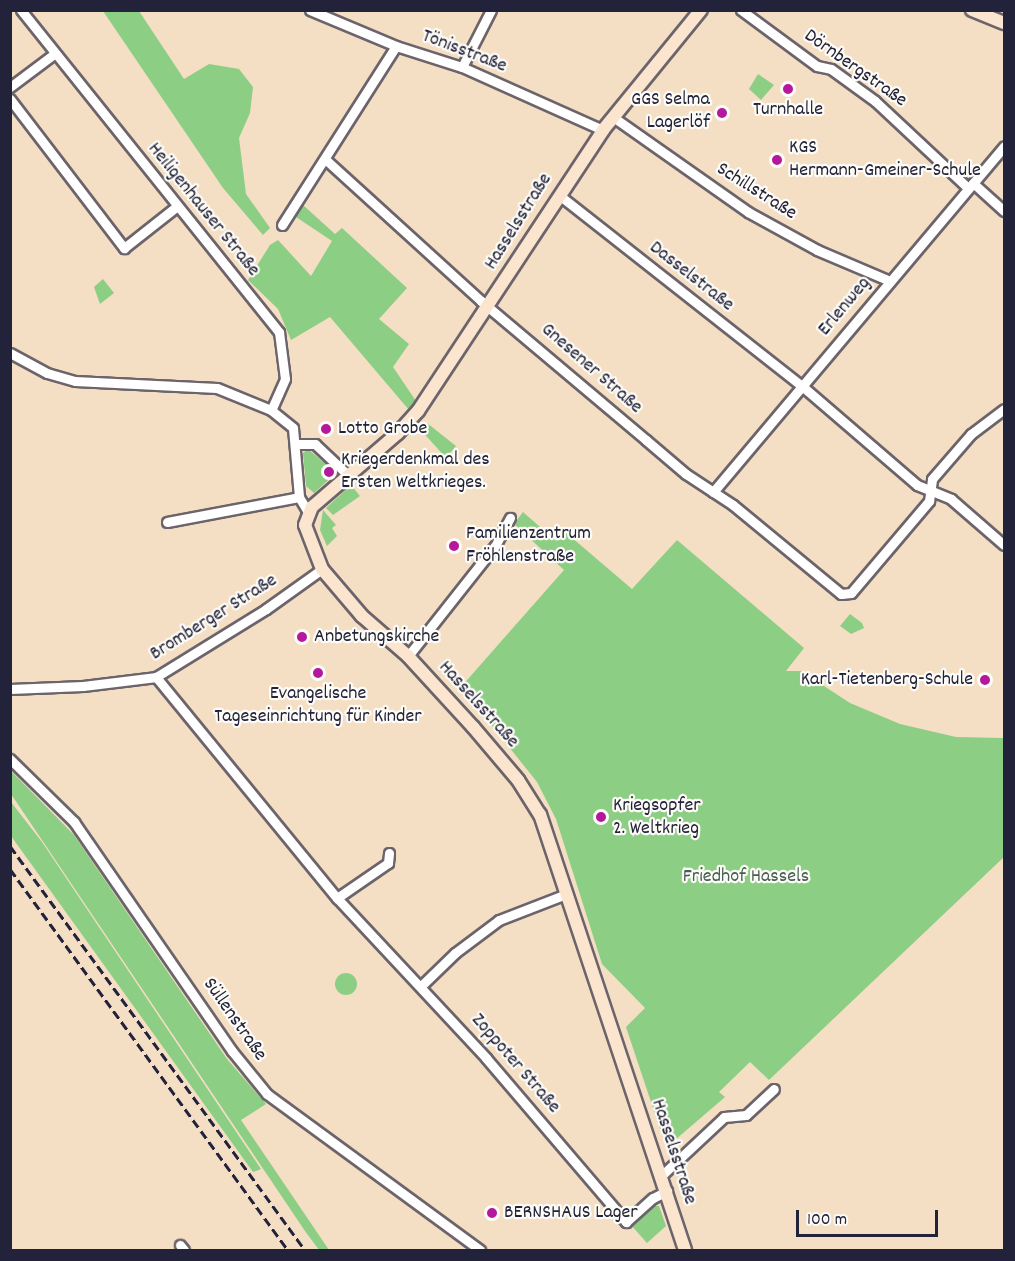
<!DOCTYPE html>
<html>
<head>
<meta charset="utf-8">
<style>
	body { margin:0 }
	#map { position:relative; width:1015px; height:1261px; overflow:hidden; background:#f4dec4; font-family:Dekko,sans-serif }
	div>[style] { position:absolute }
	.green>* { inset:0; background:#8dce85 }
	.round { border-radius:50% }
	.roads { filter:drop-shadow(2px 0 #6c646b) drop-shadow(-2px 0 #6c646b) drop-shadow(0 2px #6c646b) drop-shadow(0 -2px #6c646b) }
	.street>* { height:9px; margin:-4.5px; padding:0 4.5px; transform-origin:4.5px; border-radius:4.5px; background:#fff }
	.secondary>* { height:12px; margin:-6px; padding:0 6px; transform-origin:6px; border-radius:6px; background:#fbe5cf }
	.rail>* { height:3px; margin-top:-1.5px; transform-origin:0; background:repeating-linear-gradient(90deg,#22223b 0 9px,transparent 0 13.5px) }
	.dots>* { width:16px; height:16px; translate:-50% -50%; box-sizing:border-box; border:3px solid #fdfcf7; border-radius:50% }
	span { translate:-50% -50%; white-space:nowrap; text-align:center; line-height:1.15; -webkit-text-stroke:4.5px #fdfcf7; paint-order:stroke }
	.street-label { font-size:20px; color:#22223b }
	.poi-label { font-size:20px; color:#22223b }
	.right { translate:-100% -50%; text-align:right }
	.left { translate:0 -50%; text-align:left }
	.park-label { font-size:20px; color:#475e55 }
	.frame { position:absolute; inset:0; border:12px solid #22223b; pointer-events:none }
	.scale { position:absolute; left:796px; top:1210px; width:142px; height:27px; box-sizing:border-box; border:3px solid #22223b; border-top:0; padding-left:8px; font-size:18px; line-height:21px; white-space:nowrap; color:#22223b; -webkit-text-stroke:4px #fdfcf7; paint-order:stroke }
</style>
</head>
<body>
<div id="map">
	<div class="green">
		<div style="clip-path:polygon(103px 11px,139px 11px,184px 79px,209px 64px,239px 69px,253px 87px,250px 113px,239px 138px,246px 194px,270px 228px,263px 235px,223px 188px)"></div>
		<div style="clip-path:polygon(758px 74px,774px 85px,761px 100px,749px 89px)"></div>
		<div style="clip-path:polygon(303px 205px,335px 234px,342px 228px,407px 288px,379px 319px,409px 344px,393px 367px,416px 401px,409px 410px,330px 317px,291px 340px,278px 309px,248px 280px,270px 245px,278px 240px,311px 276px,332px 241px,296px 217px)"></div>
		<div style="clip-path:polygon(103px 279px,114px 293px,100px 304px,94px 287px)"></div>
		<div style="clip-path:polygon(427px 423px,456px 446px,446px 458px,420px 429px)"></div>
		<div style="clip-path:polygon(308px 449px,336px 473px,314px 493px,306px 486px,303px 453px)"></div>
		<div style="clip-path:polygon(351px 485px,360px 496px,333px 515px,326px 508px)"></div>
		<div style="clip-path:polygon(323px 510px,336px 525px,332px 528px,337px 536px,327px 546px,320px 530px)"></div>
		<div style="clip-path:polygon(523px 512px,556px 541px,564px 531px,632px 589px,677px 540px,804px 648px,786px 671px,801px 671px,850px 703px,900px 724px,956px 737px,1004px 738px,1004px 857px,769px 1080px,750px 1062px,719px 1092px,725px 1097px,675px 1140px,661px 1132px,626px 1027px,645px 1008px,602px 964px,556px 819px,537px 782px,461px 687px,564px 570px,514px 524px)"></div>
		<div style="clip-path:polygon(850px 614px,862px 623px,864px 628px,851px 634px,840px 626px)"></div>
		<div style="clip-path:polygon(10px 770px,74px 835px,227px 1059px,266px 1104px,241px 1120px,329px 1250px,319px 1250px,305px 1231px,11px 794px)"></div>
		<div style="clip-path:polygon(11px 802px,42px 842px,261px 1169px,253px 1172px,11px 836px)"></div>
		<div class="round" style="left:335px;top:973px;width:22px;height:22px"></div>
		<div style="clip-path:polygon(654px 1206px,659px 1206px,666px 1226px,647px 1243px,631px 1225px)"></div>
	</div>
	<div class="roads">
		<div class="street">
			<div style="left:21px;top:10px;width:413px;rotate:51.3deg"></div>
			<div style="left:279px;top:332px;width:47px;rotate:82.7deg"></div>
			<div style="left:285px;top:379px;width:34px;rotate:114deg"></div>
			<div style="left:271px;top:410px;width:28px;rotate:39deg"></div>
			<div style="left:293px;top:428px;width:69px;rotate:85deg"></div>
			<div style="left:299px;top:497px;width:17px;rotate:59deg"></div>
			<div style="left:310px;top:10px;width:93px;rotate:22.7deg"></div>
			<div style="left:396px;top:46px;width:69px;rotate:17.7deg"></div>
			<div style="left:462px;top:67px;width:154px;rotate:24.1deg"></div>
			<div style="left:741px;top:10px;width:94px;rotate:36.4deg"></div>
			<div style="left:817px;top:66px;width:14px;rotate:12deg"></div>
			<div style="left:831px;top:69px;width:54px;rotate:36deg"></div>
			<div style="left:875px;top:101px;width:127px;rotate:43.1deg"></div>
			<div style="left:462px;top:67px;width:64px;rotate:-63deg"></div>
			<div style="left:10px;top:87px;width:55px;rotate:-36.9deg"></div>
			<div style="left:10px;top:99px;width:188px;rotate:52.6deg"></div>
			<div style="left:124px;top:248px;width:66px;rotate:-38.3deg"></div>
			<div style="left:613px;top:117px;width:165px;rotate:35.1deg"></div>
			<div style="left:748px;top:212px;width:79px;rotate:28.8deg"></div>
			<div style="left:817px;top:250px;width:79px;rotate:23deg"></div>
			<div style="left:325px;top:159px;width:211px;rotate:42.3deg"></div>
			<div style="left:481px;top:301px;width:216px;rotate:40.1deg"></div>
			<div style="left:646px;top:440px;width:52px;rotate:40.4deg"></div>
			<div style="left:686px;top:474px;width:56px;rotate:33.4deg"></div>
			<div style="left:733px;top:505px;width:140px;rotate:39.5deg"></div>
			<div style="left:841px;top:594px;width:10px;rotate:-6deg"></div>
			<div style="left:851px;top:593px;width:121px;rotate:-49.7deg"></div>
			<div style="left:929px;top:501px;width:22px;rotate:-82deg"></div>
			<div style="left:932px;top:479px;width:60px;rotate:-49.1deg"></div>
			<div style="left:971px;top:434px;width:41px;rotate:-37.1deg"></div>
			<div style="left:973px;top:183px;width:42px;rotate:42.1deg"></div>
			<div style="left:559px;top:195px;width:309px;rotate:38.2deg"></div>
			<div style="left:802px;top:386px;width:152px;rotate:40.7deg"></div>
			<div style="left:917px;top:485px;width:37px;rotate:22deg"></div>
			<div style="left:951px;top:499px;width:70px;rotate:41deg"></div>
			<div style="left:282px;top:225px;width:212px;rotate:-57.5deg"></div>
			<div style="left:10px;top:353px;width:42px;rotate:28.4deg"></div>
			<div style="left:47px;top:373px;width:29px;rotate:16deg"></div>
			<div style="left:75px;top:381px;width:142px;rotate:2.8deg"></div>
			<div style="left:217px;top:388px;width:58px;rotate:22.2deg"></div>
			<div style="left:296px;top:444px;width:19px"></div>
			<div style="left:315px;top:444px;width:47px;rotate:43.3deg"></div>
			<div style="left:713px;top:492px;width:452px;rotate:-49.9deg"></div>
			<div style="left:167px;top:522px;width:134px;rotate:-10.7deg"></div>
			<div style="left:408px;top:656px;width:140px;rotate:-51.7deg"></div>
			<div style="left:495px;top:546px;width:32px;rotate:-62deg"></div>
			<div style="left:156px;top:677px;width:286px;rotate:50.7deg"></div>
			<div style="left:337px;top:898px;width:219px;rotate:47deg"></div>
			<div style="left:486px;top:1058px;width:216px;rotate:49.5deg"></div>
			<div style="left:626px;top:1222px;width:36px;rotate:-42deg"></div>
			<div style="left:653px;top:1198px;width:16px;rotate:-27deg"></div>
			<div style="left:10px;top:689px;width:73px;rotate:-2.4deg"></div>
			<div style="left:83px;top:686px;width:74px;rotate:-7deg"></div>
			<div style="left:156px;top:677px;width:129px;rotate:-31.7deg"></div>
			<div style="left:266px;top:609px;width:69px;rotate:-35.5deg"></div>
			<div style="left:10px;top:759px;width:90px;rotate:44.5deg"></div>
			<div style="left:74px;top:822px;width:278px;rotate:55.4deg"></div>
			<div style="left:232px;top:1051px;width:55px;rotate:50.9deg"></div>
			<div style="left:267px;top:1094px;width:264px;rotate:36.2deg"></div>
			<div style="left:337px;top:898px;width:62px;rotate:-34.5deg"></div>
			<div style="left:388px;top:863px;width:10px;rotate:-84deg"></div>
			<div style="left:421px;top:986px;width:47px;rotate:-44.1deg"></div>
			<div style="left:455px;top:953px;width:55px;rotate:-36.9deg"></div>
			<div style="left:499px;top:920px;width:72px;rotate:-21.2deg"></div>
			<div style="left:661px;top:1176px;width:86px;rotate:-43.1deg"></div>
			<div style="left:724px;top:1117px;width:22px;rotate:-5deg"></div>
			<div style="left:746px;top:1115px;width:38px;rotate:-43deg"></div>
			<div style="left:180px;top:1245px;width:6px;rotate:51deg"></div>
		</div>
		<div class="secondary">
			<div style="left:972px;top:10px;width:35px;rotate:22deg"></div>
			<div style="left:685px;top:1250px;width:459px;rotate:-108.4deg"></div>
			<div style="left:540px;top:815px;width:41px;rotate:-122.2deg"></div>
			<div style="left:518px;top:780px;width:70px;rotate:-130.3deg"></div>
			<div style="left:473px;top:727px;width:96px;rotate:-132.5deg"></div>
			<div style="left:408px;top:656px;width:61px;rotate:-139deg"></div>
			<div style="left:362px;top:616px;width:62px;rotate:-130.4deg"></div>
			<div style="left:322px;top:569px;width:47px;rotate:-111.1deg"></div>
			<div style="left:305px;top:525px;width:19px;rotate:-69deg"></div>
			<div style="left:312px;top:507px;width:113px;rotate:-40.7deg"></div>
			<div style="left:398px;top:433px;width:30px;rotate:-48deg"></div>
			<div style="left:418px;top:411px;width:336px;rotate:-56.6deg"></div>
			<div style="left:603px;top:130px;width:155px;rotate:-50.8deg"></div>
		</div>
	</div>
	<div class="rail">
		<div style="left:10px;top:846px;width:500px;rotate:53.86deg"></div>
		<div style="left:10px;top:869px;width:472px;rotate:53.9deg"></div>
	</div>
	<div class="dots">
		<div style="left:788px;top:89px;background:#b5179e"></div>
		<div style="left:722px;top:113px;background:#b5179e"></div>
		<div style="left:777px;top:160px;background:#b5179e"></div>
		<div style="left:326px;top:429px;background:#b5179e"></div>
		<div style="left:329px;top:472px;background:#b5179e"></div>
		<div style="left:454px;top:546px;background:#b5179e"></div>
		<div style="left:302px;top:637px;background:#b5179e"></div>
		<div style="left:318px;top:673px;background:#b5179e"></div>
		<div style="left:985px;top:680px;background:#b5179e"></div>
		<div style="left:601px;top:817px;background:#b5179e"></div>
		<div style="left:492px;top:1213px;background:#b5179e"></div>
	</div>
	<div class="street-label">
		<span style="left:464px;top:52px;rotate:21deg">Tönisstraße</span>
		<span style="left:855px;top:69px;rotate:35deg">Dörnbergstraße</span>
		<span style="left:756px;top:192px;rotate:32deg">Schillstraße</span>
		<span style="left:203px;top:210px;rotate:51deg">Heiligenhauser Straße</span>
		<span style="left:519px;top:222px;rotate:-58deg">Hasselsstraße</span>
		<span style="left:691px;top:277px;rotate:38deg">Dasselstraße</span>
		<span style="left:845px;top:307px;rotate:-50deg">Erlenweg</span>
		<span style="left:591px;top:369px;rotate:41deg">Gnesener Straße</span>
		<span style="left:214px;top:618px;rotate:-32deg">Bromberger Straße</span>
		<span style="left:478px;top:705px;rotate:48deg">Hasselsstraße</span>
		<span style="left:234px;top:1020px;rotate:55deg">Süllenstraße</span>
		<span style="left:515px;top:1064px;rotate:49deg">Zoppoter Straße</span>
		<span style="left:673px;top:1152px;rotate:72deg">Hasselsstraße</span>
	</div>
	<div class="poi-label">
		<span class="right" style="left:710px;top:112px">GGS Selma<br>Lagerlöf</span>
		<span style="left:788px;top:110px">Turnhalle</span>
		<span class="left" style="left:789px;top:160px">KGS<br>Hermann-Gmeiner-Schule</span>
		<span class="left" style="left:338px;top:429px">Lotto Grobe</span>
		<span class="left" style="left:341px;top:472px">Kriegerdenkmal des<br>Ersten Weltkrieges.</span>
		<span class="left" style="left:466px;top:546px">Familienzentrum<br>Fröhlenstraße</span>
		<span class="left" style="left:314px;top:637px">Anbetungskirche</span>
		<span class="right" style="left:973px;top:680px">Karl-Tietenberg-Schule</span>
		<span style="left:318px;top:706px">Evangelische<br>Tageseinrichtung für Kinder</span>
		<span class="left" style="left:613px;top:818px">Kriegsopfer<br>2. Weltkrieg</span>
		<span class="left" style="left:504px;top:1213px">BERNSHAUS Lager</span>
	</div>
	<div class="park-label">
		<span style="left:746px;top:877px">Friedhof Hassels</span>
	</div>
	<div class="frame"></div>
	<div class="scale">100 m</div>
</div>
</body>
</html>
